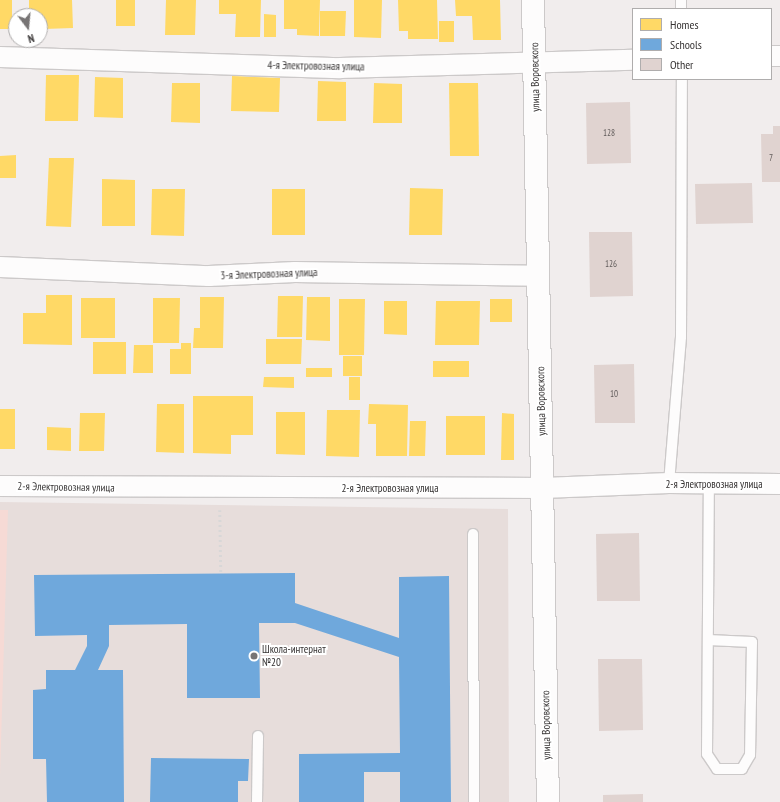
<!DOCTYPE html>
<html>
<head>
<meta charset="utf-8">
<style>
	body { margin:0 }
	#map { position:relative; width:780px; height:802px; overflow:hidden; background:#f1eded; font-family:"PT Sans Narrow",sans-serif }
	div>[style] { position:absolute }
	.built>* { inset:0; background:#e7dddb }
	.green>* { inset:0; background:#f6dad5 }
	.homes>* { inset:0; background:#ffd966 }
	.schools>* { inset:0; background:#6fa8dc }
	.building>* { inset:0; background:#e0d3d0 }
	.path>* { height:2.5px; margin-top:-1.25px; transform-origin:0; background:repeating-linear-gradient(90deg,#d8d7d7 0 2px,transparent 0 5px) }
	.roads { filter:drop-shadow(1px 0 #ccc9c9) drop-shadow(-1px 0 #ccc9c9) drop-shadow(0 1px #ccc9c9) drop-shadow(0 -1px #ccc9c9) }
	.service>* { height:10px; margin:-5px; padding:0 5px; transform-origin:5px; border-radius:5px; background:#fdfcfc }
	.minor>* { height:20px; margin:-10px; padding:0 10px; transform-origin:10px; border-radius:10px; background:#fdfcfc }
	.primary>* { height:22px; margin:-11px; padding:0 11px; transform-origin:11px; border-radius:11px; background:#fdfcfc }
	.dots>* { width:11px; height:11px; translate:-50% -50%; box-sizing:border-box; border:2px solid #fff; border-radius:50% }
	span { translate:-50% -50%; white-space:nowrap; text-align:center; line-height:1.15; -webkit-text-stroke:4px #fff; paint-order:stroke }
	.number-label { font-size:9px; color:#605b5a }
	.number-label span { -webkit-text-stroke-width:0 }
	.street-label { font-size:11px; color:#363333 }
	.poi-label { font-size:11px; color:#363333 }
	.left { translate:0 -50%; text-align:left }
	.legend { position:absolute; left:632px; top:8px; width:140px; height:72px; box-sizing:border-box; background:#fff; border:1px solid #afadad; margin:0; padding:5px 7px; list-style:none; font-size:12px; color:#363333 }
	.legend li { display:flex; align-items:center; gap:8px; height:20px }
	.legend b { width:20px; border:1px solid #afadad }
	.north { position:absolute; left:8px; top:8px; width:40px; height:40px; box-sizing:border-box; background:#fff; border:1px solid #afadad; border-radius:50%; rotate:164deg; font-size:11px; font-weight:700; line-height:16px; text-align:center; color:#363333 }
	.north::after { content:''; display:block; margin:auto; width:14px; height:18px; background:#777474; clip-path:polygon(50% 0,100% 100%,50% 72%,0 100%) }
</style>
</head>
<body>
<div id="map">
	<div class="built">
		<div style="clip-path:polygon(0 502px,508px 509px,509px 802px,0 802px)"></div>
	</div>
	<div class="green">
		<div style="clip-path:polygon(0 510px,8px 510px,0 776px)"></div>
	</div>
	<div class="homes">
		<div style="clip-path:polygon(0 0,12px 0,12px 29px,0 29px)"></div>
		<div style="clip-path:polygon(29px 0,72px 0,73px 28px,44px 29px,44px 20px,40px 20px,40px 16px,29px 16px)"></div>
		<div style="clip-path:polygon(116px 0,135px 0,135px 26px,116px 26px)"></div>
		<div style="clip-path:polygon(166px 0,196px 0,195px 35px,165px 35px)"></div>
		<div style="clip-path:polygon(219px 0,261px 0,260px 37px,235px 37px,236px 14px,219px 14px)"></div>
		<div style="clip-path:polygon(284px 0,320px 0,319px 36px,297px 35px,297px 29px,284px 29px)"></div>
		<div style="clip-path:polygon(354px 0,382px 0,381px 38px,354px 37px)"></div>
		<div style="clip-path:polygon(398px 0,437px 0,438px 39px,408px 39px,408px 31px,399px 31px)"></div>
		<div style="clip-path:polygon(455px 0,500px 0,501px 40px,473px 40px,472px 16px,456px 16px)"></div>
		<div style="clip-path:polygon(320px 11px,346px 11px,345px 36px,320px 36px)"></div>
		<div style="clip-path:polygon(264px 14px,276px 15px,276px 37px,264px 37px)"></div>
		<div style="clip-path:polygon(439px 21px,454px 21px,454px 42px,439px 42px)"></div>
		<div style="clip-path:polygon(46px 75px,79px 75px,78px 121px,45px 121px)"></div>
		<div style="clip-path:polygon(232px 76px,280px 78px,279px 112px,231px 111px)"></div>
		<div style="clip-path:polygon(95px 77px,123px 78px,123px 118px,94px 117px)"></div>
		<div style="clip-path:polygon(318px 81px,346px 82px,346px 121px,317px 121px)"></div>
		<div style="clip-path:polygon(172px 83px,200px 83px,200px 123px,171px 122px)"></div>
		<div style="clip-path:polygon(374px 83px,402px 84px,402px 123px,373px 123px)"></div>
		<div style="clip-path:polygon(449px 83px,478px 83px,479px 156px,450px 156px)"></div>
		<div style="clip-path:polygon(16px 155px,16px 178px,0 178px,0 156px)"></div>
		<div style="clip-path:polygon(49px 158px,74px 158px,71px 227px,46px 226px)"></div>
		<div style="clip-path:polygon(102px 179px,135px 180px,135px 226px,102px 226px)"></div>
		<div style="clip-path:polygon(410px 188px,443px 189px,442px 235px,409px 235px)"></div>
		<div style="clip-path:polygon(152px 189px,185px 189px,184px 236px,151px 235px)"></div>
		<div style="clip-path:polygon(272px 189px,305px 189px,305px 235px,272px 235px)"></div>
		<div style="clip-path:polygon(46px 295px,72px 295px,72px 345px,23px 344px,23px 313px,46px 313px)"></div>
		<div style="clip-path:polygon(278px 296px,303px 296px,302px 337px,277px 337px)"></div>
		<div style="clip-path:polygon(200px 297px,224px 297px,223px 348px,193px 348px,194px 328px,200px 328px)"></div>
		<div style="clip-path:polygon(307px 297px,330px 297px,330px 341px,306px 340px)"></div>
		<div style="clip-path:polygon(81px 298px,115px 298px,115px 338px,81px 338px)"></div>
		<div style="clip-path:polygon(153px 298px,180px 298px,179px 343px,153px 343px)"></div>
		<div style="clip-path:polygon(339px 299px,365px 299px,364px 355px,339px 355px)"></div>
		<div style="clip-path:polygon(490px 299px,512px 299px,512px 322px,490px 322px)"></div>
		<div style="clip-path:polygon(384px 301px,407px 301px,407px 335px,384px 334px)"></div>
		<div style="clip-path:polygon(436px 301px,480px 301px,479px 345px,435px 345px)"></div>
		<div style="clip-path:polygon(266px 339px,302px 339px,301px 364px,266px 364px)"></div>
		<div style="clip-path:polygon(93px 342px,126px 342px,126px 374px,93px 374px)"></div>
		<div style="clip-path:polygon(181px 343px,191px 343px,191px 374px,170px 374px,170px 349px,181px 349px)"></div>
		<div style="clip-path:polygon(134px 345px,153px 345px,153px 373px,133px 373px)"></div>
		<div style="clip-path:polygon(343px 356px,362px 356px,362px 376px,343px 376px)"></div>
		<div style="clip-path:polygon(433px 361px,469px 361px,469px 377px,433px 377px)"></div>
		<div style="clip-path:polygon(306px 368px,332px 368px,332px 377px,306px 377px)"></div>
		<div style="clip-path:polygon(264px 377px,294px 377px,294px 388px,263px 387px)"></div>
		<div style="clip-path:polygon(349px 377px,360px 377px,360px 400px,349px 400px)"></div>
		<div style="clip-path:polygon(193px 396px,253px 396px,253px 435px,231px 435px,231px 454px,193px 453px)"></div>
		<div style="clip-path:polygon(157px 404px,184px 404px,184px 453px,156px 452px)"></div>
		<div style="clip-path:polygon(369px 404px,408px 405px,407px 456px,376px 456px,376px 424px,368px 424px)"></div>
		<div style="clip-path:polygon(0 409px,15px 409px,15px 449px,0 449px)"></div>
		<div style="clip-path:polygon(327px 410px,360px 410px,359px 457px,326px 456px)"></div>
		<div style="clip-path:polygon(276px 412px,305px 412px,305px 455px,276px 454px)"></div>
		<div style="clip-path:polygon(80px 413px,105px 413px,104px 451px,79px 451px)"></div>
		<div style="clip-path:polygon(502px 413px,514px 414px,514px 460px,501px 460px)"></div>
		<div style="clip-path:polygon(446px 416px,485px 416px,485px 455px,446px 455px)"></div>
		<div style="clip-path:polygon(410px 421px,426px 421px,425px 456px,409px 456px)"></div>
		<div style="clip-path:polygon(47px 427px,71px 428px,71px 451px,47px 450px)"></div>
	</div>
	<div class="schools">
		<div style="clip-path:polygon(295px 573px,295px 603px,399px 638px,399px 577px,449px 576px,451px 802px,400px 802px,400px 772px,364px 772px,364px 802px,299px 802px,299px 754px,400px 753px,399px 657px,295px 623px,259px 623px,260px 698px,187px 698px,187px 624px,109px 625px,109px 646px,98px 670px,123px 670px,124px 802px,47px 802px,46px 759px,33px 759px,33px 690px,46px 689px,46px 670px,75px 670px,87px 646px,87px 635px,35px 636px,34px 575px)"></div>
		<div style="clip-path:polygon(151px 758px,249px 759px,248px 781px,238px 781px,238px 802px,150px 802px)"></div>
	</div>
	<div class="building">
		<div style="clip-path:polygon(630px 102px,631px 163px,587px 164px,586px 103px)"></div>
		<div style="clip-path:polygon(773px 126px,780px 126px,780px 182px,762px 182px,761px 134px,773px 134px)"></div>
		<div style="clip-path:polygon(752px 183px,753px 223px,696px 224px,695px 184px)"></div>
		<div style="clip-path:polygon(589px 232px,632px 232px,633px 296px,590px 297px)"></div>
		<div style="clip-path:polygon(634px 364px,635px 423px,595px 423px,594px 365px)"></div>
		<div style="clip-path:polygon(639px 533px,640px 601px,597px 601px,596px 534px)"></div>
		<div style="clip-path:polygon(598px 659px,642px 659px,643px 730px,599px 731px)"></div>
		<div style="clip-path:polygon(643px 794px,643px 802px,603px 802px,603px 795px)"></div>
	</div>
	<div class="path">
		<div style="left:220px;top:510px;width:64px;rotate:89.1deg"></div>
	</div>
	<div class="roads">
		<div class="service">
			<div style="left:681px;top:0;width:9px;rotate:90deg"></div>
			<div style="left:669px;top:483px;width:146px;rotate:-85.3deg"></div>
			<div style="left:681px;top:337px;width:258px;rotate:-89.8deg"></div>
			<div style="left:473px;top:534px;width:268px;rotate:89.8deg"></div>
			<div style="left:708px;top:640px;width:44px;rotate:2.6deg"></div>
			<div style="left:752px;top:642px;width:113px;rotate:91deg"></div>
			<div style="left:750px;top:755px;width:16px;rotate:120deg"></div>
			<div style="left:742px;top:769px;width:25px;rotate:180deg"></div>
			<div style="left:717px;top:769px;width:18px;rotate:-124deg"></div>
			<div style="left:707px;top:754px;width:270px;rotate:-89.6deg"></div>
			<div style="left:257px;top:802px;width:66px;rotate:-89.1deg"></div>
		</div>
		<div class="minor">
			<div style="left:771px;top:56px;width:9px"></div>
			<div style="left:0;top:57px;width:340px;rotate:1.9deg"></div>
			<div style="left:340px;top:68px;width:293px;rotate:-1.6deg"></div>
			<div style="left:0;top:267px;width:209px;rotate:2.5deg"></div>
			<div style="left:209px;top:276px;width:86px;rotate:-2.7deg"></div>
			<div style="left:295px;top:272px;width:244px;rotate:0.9deg"></div>
			<div style="left:0;top:486px;width:543px;rotate:0.21deg"></div>
			<div style="left:543px;top:488px;width:126px;rotate:-2.3deg"></div>
			<div style="left:669px;top:483px;width:111px;rotate:0.5deg"></div>
		</div>
		<div class="primary">
			<div style="left:533px;top:0;width:802px;rotate:88.93deg"></div>
		</div>
	</div>
	<div class="dots">
		<div style="left:254px;top:656px;background:#777474"></div>
	</div>
	<div class="number-label">
		<span style="left:609px;top:133px">128</span>
		<span style="left:771px;top:158px">7</span>
		<span style="left:611px;top:264px">126</span>
		<span style="left:614px;top:394px">10</span>
	</div>
	<div class="street-label">
		<span style="left:316px;top:66px;rotate:1deg">4-я Электровозная улица</span>
		<span style="left:535px;top:77px;rotate:-91deg">улица Воровского</span>
		<span style="left:269px;top:274px;rotate:-2deg">3-я Электровозная улица</span>
		<span style="left:541px;top:401px;rotate:-91deg">улица Воровского</span>
		<span style="left:714px;top:484px">2-я Электровозная улица</span>
		<span style="left:66px;top:487px;rotate:1deg">2-я Электровозная улица</span>
		<span style="left:390px;top:488px">2-я Электровозная улица</span>
		<span style="left:546px;top:725px;rotate:-91deg">улица Воровского</span>
	</div>
	<div class="poi-label">
		<span class="left" style="left:262px;top:656px">Школа-интернат<br>№20</span>
	</div>
	<ul class="legend">
	<li><b style="height:11px;background:#ffd966"></b>Homes</li>
	<li><b style="height:11px;background:#6fa8dc"></b>Schools</li>
	<li><b style="height:11px;background:#e0d3d0"></b>Other</li>
	</ul>
	<div class="north">N</div>
</div>
</body>
</html>
